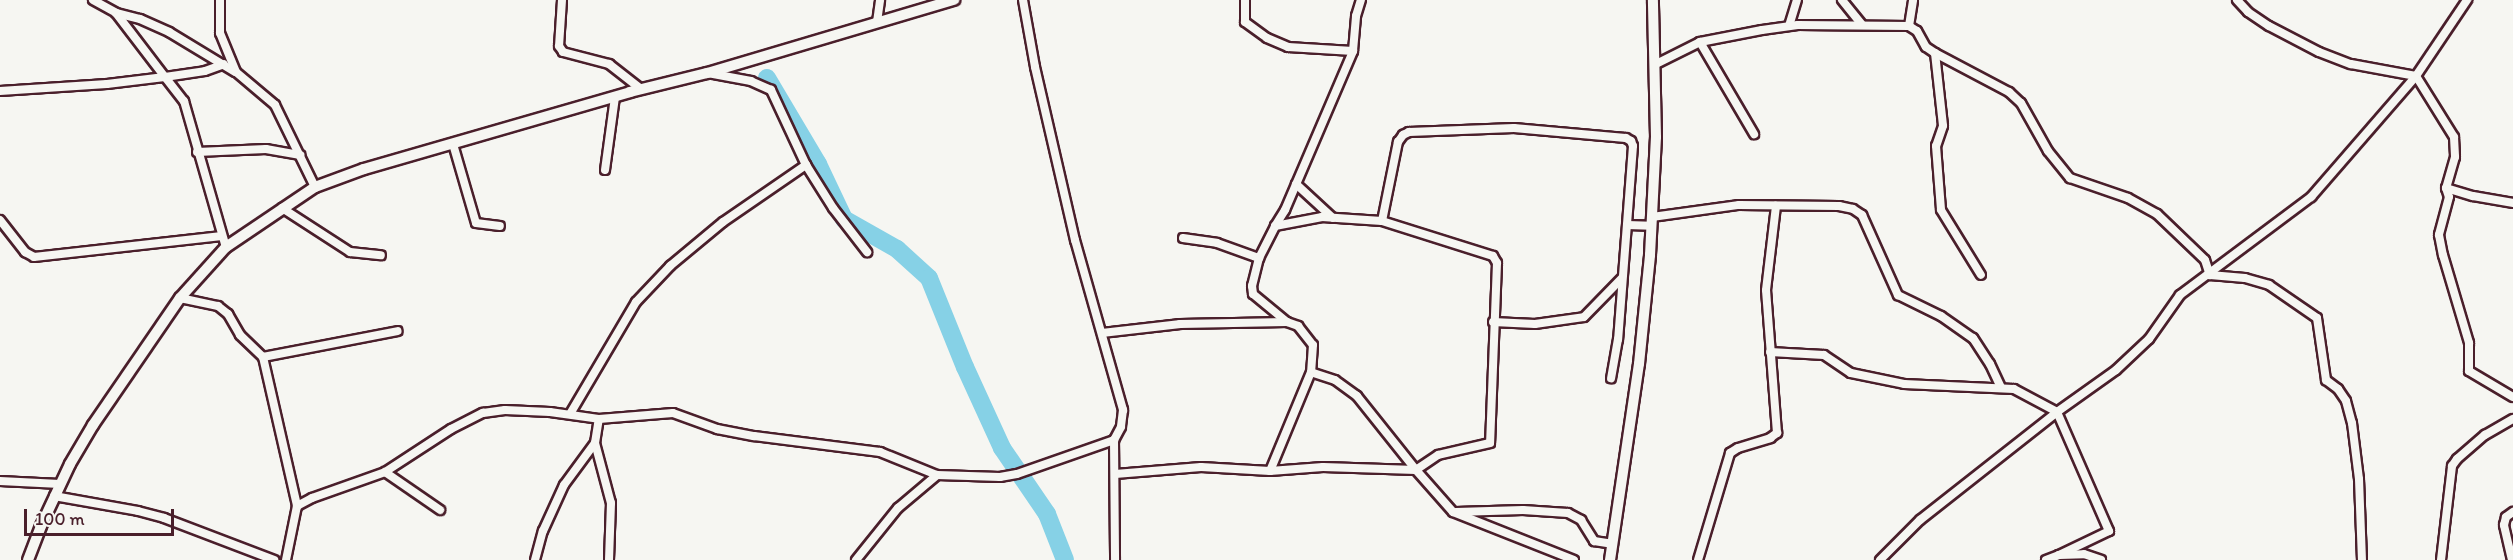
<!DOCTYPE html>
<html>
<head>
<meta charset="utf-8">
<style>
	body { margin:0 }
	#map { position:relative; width:2513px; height:560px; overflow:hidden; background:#f6f6f2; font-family:Itim,sans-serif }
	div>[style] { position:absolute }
	.river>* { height:18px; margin:-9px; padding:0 9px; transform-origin:9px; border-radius:9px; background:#86d1e6 }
	.roads { filter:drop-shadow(2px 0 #4a1f2b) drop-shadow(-2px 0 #4a1f2b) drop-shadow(0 2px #4a1f2b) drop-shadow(0 -2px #4a1f2b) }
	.minor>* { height:8px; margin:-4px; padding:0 4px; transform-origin:4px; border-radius:4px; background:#f6f6f2 }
	.tertiary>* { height:10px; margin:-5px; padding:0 5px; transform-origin:5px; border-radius:5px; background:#f6f6f2 }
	span { translate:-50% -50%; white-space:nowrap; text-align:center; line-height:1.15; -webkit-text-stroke:5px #f6f6f2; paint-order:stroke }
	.scale { position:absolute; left:24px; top:509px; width:150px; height:27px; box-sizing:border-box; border:3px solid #4a1f2b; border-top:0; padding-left:8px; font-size:18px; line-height:21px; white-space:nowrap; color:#4a1f2b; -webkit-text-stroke:4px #f6f6f2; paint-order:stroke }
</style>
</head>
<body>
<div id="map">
	<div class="river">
		<div style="left:767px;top:78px;width:100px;rotate:59.3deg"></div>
		<div style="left:818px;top:164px;width:61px;rotate:64.7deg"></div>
		<div style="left:844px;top:219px;width:61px;rotate:29.5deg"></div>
		<div style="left:897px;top:249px;width:43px;rotate:42.2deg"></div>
		<div style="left:929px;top:278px;width:96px;rotate:68deg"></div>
		<div style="left:965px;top:367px;width:89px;rotate:65.4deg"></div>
		<div style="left:1002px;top:448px;width:80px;rotate:55.7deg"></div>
		<div style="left:1047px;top:514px;width:49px;rotate:68.6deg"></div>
	</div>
	<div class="roads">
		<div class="minor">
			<div style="left:93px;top:0;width:26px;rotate:29deg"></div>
			<div style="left:116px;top:13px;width:25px;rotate:14deg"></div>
			<div style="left:140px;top:19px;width:32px;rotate:24deg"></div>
			<div style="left:169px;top:32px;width:77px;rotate:31.2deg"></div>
			<div style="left:220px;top:0;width:33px;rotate:90deg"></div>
			<div style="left:220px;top:33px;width:42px;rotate:67.7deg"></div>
			<div style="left:236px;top:72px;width:51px;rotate:40.2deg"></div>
			<div style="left:275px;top:105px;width:91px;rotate:64deg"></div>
			<div style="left:562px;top:0;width:46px;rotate:93.7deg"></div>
			<div style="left:559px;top:46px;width:7px;rotate:56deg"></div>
			<div style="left:563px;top:52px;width:48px;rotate:14.6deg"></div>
			<div style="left:609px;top:64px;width:41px;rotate:38deg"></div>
			<div style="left:1023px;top:0;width:68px;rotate:79.8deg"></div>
			<div style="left:1035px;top:67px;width:178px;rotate:77deg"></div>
			<div style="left:1075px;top:240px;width:177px;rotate:74.2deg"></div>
			<div style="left:1123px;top:410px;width:17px;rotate:97deg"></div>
			<div style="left:1121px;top:427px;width:15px;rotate:118deg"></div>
			<div style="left:1114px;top:440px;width:120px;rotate:89.5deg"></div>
			<div style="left:1245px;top:0;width:22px;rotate:90deg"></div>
			<div style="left:1245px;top:22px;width:27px;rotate:36deg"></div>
			<div style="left:1267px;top:38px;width:23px;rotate:23deg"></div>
			<div style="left:1288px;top:47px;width:65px;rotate:3.5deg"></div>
			<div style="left:1842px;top:0;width:32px;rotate:51deg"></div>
			<div style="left:2237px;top:0;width:16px;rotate:47deg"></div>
			<div style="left:2248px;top:12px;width:25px;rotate:34deg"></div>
			<div style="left:2269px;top:26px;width:56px;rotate:27.5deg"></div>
			<div style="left:2319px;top:52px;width:34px;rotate:21deg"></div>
			<div style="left:2351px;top:64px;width:66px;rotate:10.5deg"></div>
			<div style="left:2416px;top:76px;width:72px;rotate:58.1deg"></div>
			<div style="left:2454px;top:137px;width:20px;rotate:87deg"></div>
			<div style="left:2455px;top:157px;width:32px;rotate:106deg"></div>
			<div style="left:2446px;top:188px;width:9px;rotate:72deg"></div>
			<div style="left:2449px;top:197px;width:39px;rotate:105deg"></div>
			<div style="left:2439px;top:235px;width:20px;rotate:79deg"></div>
			<div style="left:2443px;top:255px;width:92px;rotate:73.5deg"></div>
			<div style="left:2469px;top:343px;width:28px;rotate:90deg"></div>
			<div style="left:2469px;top:371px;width:51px;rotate:30.6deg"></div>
			<div style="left:116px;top:13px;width:81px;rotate:52.6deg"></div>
			<div style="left:165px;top:77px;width:40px;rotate:-8.5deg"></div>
			<div style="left:205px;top:71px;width:20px;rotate:-20deg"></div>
			<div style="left:877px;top:22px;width:22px;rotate:-82deg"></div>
			<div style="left:1789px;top:26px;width:27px;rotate:-73deg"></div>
			<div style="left:1909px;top:26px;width:26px;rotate:-81deg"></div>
			<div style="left:1700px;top:42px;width:107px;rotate:59.6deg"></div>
			<div style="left:1935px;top:53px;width:73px;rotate:83.7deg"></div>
			<div style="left:1943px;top:126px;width:21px;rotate:109deg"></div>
			<div style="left:1936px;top:146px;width:64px;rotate:85.5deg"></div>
			<div style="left:1941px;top:210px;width:76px;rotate:58.4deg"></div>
			<div style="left:1656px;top:64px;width:49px;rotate:-26.6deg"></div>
			<div style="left:1700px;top:42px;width:63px;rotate:-11deg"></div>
			<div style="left:1762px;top:30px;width:36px;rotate:-8deg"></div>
			<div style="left:1798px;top:25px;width:111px;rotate:0.5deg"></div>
			<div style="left:1909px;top:26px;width:9px;rotate:32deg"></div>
			<div style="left:1917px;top:31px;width:18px;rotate:61deg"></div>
			<div style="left:1926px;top:47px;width:11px;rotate:34deg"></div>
			<div style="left:1935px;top:53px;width:84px;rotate:27.8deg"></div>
			<div style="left:2009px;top:92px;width:16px;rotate:43deg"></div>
			<div style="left:2021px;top:103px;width:55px;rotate:60.6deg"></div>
			<div style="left:2048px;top:151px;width:35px;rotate:51deg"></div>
			<div style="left:2070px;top:178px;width:61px;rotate:19deg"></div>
			<div style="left:2128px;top:198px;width:33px;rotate:29deg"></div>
			<div style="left:2157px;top:214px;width:66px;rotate:43.8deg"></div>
			<div style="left:2205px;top:260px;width:16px;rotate:72deg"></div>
			<div style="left:2210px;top:275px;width:35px;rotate:5deg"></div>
			<div style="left:2245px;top:278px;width:25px;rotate:16deg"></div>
			<div style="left:2269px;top:285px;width:58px;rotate:34.5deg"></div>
			<div style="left:2317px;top:318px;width:63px;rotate:81.7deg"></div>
			<div style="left:2326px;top:380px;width:15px;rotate:37deg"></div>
			<div style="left:2338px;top:389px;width:14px;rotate:56deg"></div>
			<div style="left:2346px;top:401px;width:23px;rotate:75deg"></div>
			<div style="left:2352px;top:423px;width:56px;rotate:82.9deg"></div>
			<div style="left:2359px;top:479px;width:81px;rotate:87.9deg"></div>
			<div style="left:0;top:91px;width:107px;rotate:-3.7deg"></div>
			<div style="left:107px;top:84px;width:58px;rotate:-6.9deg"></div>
			<div style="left:165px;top:77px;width:31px;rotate:52deg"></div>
			<div style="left:184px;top:101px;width:152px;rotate:74deg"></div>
			<div style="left:453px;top:144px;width:82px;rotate:73.8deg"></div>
			<div style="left:476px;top:223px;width:24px;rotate:7deg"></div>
			<div style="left:197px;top:152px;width:69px;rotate:-2.5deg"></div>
			<div style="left:266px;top:149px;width:35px;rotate:10deg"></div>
			<div style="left:806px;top:165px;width:51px;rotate:57.9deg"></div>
			<div style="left:833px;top:208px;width:56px;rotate:52.3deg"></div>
			<div style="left:605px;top:170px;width:74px;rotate:-82.2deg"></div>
			<div style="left:1296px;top:184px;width:50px;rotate:42.6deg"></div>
			<div style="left:2446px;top:188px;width:28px;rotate:17deg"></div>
			<div style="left:2473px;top:196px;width:41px;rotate:9.9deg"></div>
			<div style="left:282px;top:208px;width:81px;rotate:32.9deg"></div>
			<div style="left:350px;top:252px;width:31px;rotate:6deg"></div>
			<div style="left:1652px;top:217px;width:88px;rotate:-7.9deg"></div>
			<div style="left:1739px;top:205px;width:100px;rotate:0.6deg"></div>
			<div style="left:1839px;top:206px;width:14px;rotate:12deg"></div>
			<div style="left:1853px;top:209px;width:11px;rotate:34deg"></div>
			<div style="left:1862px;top:215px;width:88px;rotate:65.8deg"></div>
			<div style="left:1898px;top:295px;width:48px;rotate:26deg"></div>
			<div style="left:1941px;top:316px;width:39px;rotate:35deg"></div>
			<div style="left:1973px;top:338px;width:31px;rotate:57deg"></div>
			<div style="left:1990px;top:364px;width:26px;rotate:65deg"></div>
			<div style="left:0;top:220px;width:41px;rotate:52deg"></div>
			<div style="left:25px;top:252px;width:10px;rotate:29deg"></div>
			<div style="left:34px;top:257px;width:189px;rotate:-6.4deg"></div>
			<div style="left:1382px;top:221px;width:81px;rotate:-78.6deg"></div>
			<div style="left:1398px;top:142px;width:9px;rotate:-54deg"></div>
			<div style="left:1403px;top:135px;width:7px;rotate:-27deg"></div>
			<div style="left:1409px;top:132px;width:105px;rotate:-2.2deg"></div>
			<div style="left:1514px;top:128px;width:112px;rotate:5.1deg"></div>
			<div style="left:1626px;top:138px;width:6px;rotate:31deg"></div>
			<div style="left:1631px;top:141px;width:5px;rotate:68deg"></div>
			<div style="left:1633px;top:146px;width:194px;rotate:94.4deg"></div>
			<div style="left:1618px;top:339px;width:40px;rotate:100deg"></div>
			<div style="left:1627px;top:225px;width:24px;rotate:2deg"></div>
			<div style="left:1275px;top:226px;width:19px;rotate:-58deg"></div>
			<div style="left:1285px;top:210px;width:173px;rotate:-66.8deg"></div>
			<div style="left:1353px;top:51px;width:35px;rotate:-85deg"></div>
			<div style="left:1356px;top:16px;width:17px;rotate:-73deg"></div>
			<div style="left:1183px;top:238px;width:34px;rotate:8deg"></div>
			<div style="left:1217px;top:243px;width:45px;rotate:19.7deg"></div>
			<div style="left:180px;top:298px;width:39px;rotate:12deg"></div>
			<div style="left:218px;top:306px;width:13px;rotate:39deg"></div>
			<div style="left:228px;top:314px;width:24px;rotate:60deg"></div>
			<div style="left:240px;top:335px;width:32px;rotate:44deg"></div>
			<div style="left:263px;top:357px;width:137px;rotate:-10.9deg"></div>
			<div style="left:1287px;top:322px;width:44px;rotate:-140.5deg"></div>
			<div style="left:1253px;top:294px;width:8px;rotate:-97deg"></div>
			<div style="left:1252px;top:286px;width:29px;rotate:-76deg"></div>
			<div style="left:1259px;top:258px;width:36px;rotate:-63deg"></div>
			<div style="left:1275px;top:226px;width:48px;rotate:-10.8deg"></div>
			<div style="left:1322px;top:217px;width:60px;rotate:3.8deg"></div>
			<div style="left:1382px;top:221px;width:116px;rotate:17.5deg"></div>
			<div style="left:1493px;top:256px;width:8px;rotate:60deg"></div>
			<div style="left:1497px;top:263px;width:180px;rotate:92.2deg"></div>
			<div style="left:1490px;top:443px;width:53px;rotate:167deg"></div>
			<div style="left:1438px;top:455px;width:27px;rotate:146deg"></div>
			<div style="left:1416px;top:470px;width:56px;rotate:48.6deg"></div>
			<div style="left:1453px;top:512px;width:130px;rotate:21.6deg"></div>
			<div style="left:1493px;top:322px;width:42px;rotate:2.7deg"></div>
			<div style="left:1535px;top:324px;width:49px;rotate:-8.1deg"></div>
			<div style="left:1584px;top:317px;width:54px;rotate:-45.7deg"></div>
			<div style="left:1102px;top:333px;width:79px;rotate:-6.6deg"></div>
			<div style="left:1180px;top:324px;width:107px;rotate:-1.1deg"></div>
			<div style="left:1287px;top:322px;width:12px;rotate:20deg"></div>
			<div style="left:1298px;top:326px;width:24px;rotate:52deg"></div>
			<div style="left:1313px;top:345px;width:27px;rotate:94deg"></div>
			<div style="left:1311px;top:372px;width:107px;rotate:112.5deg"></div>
			<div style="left:1270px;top:471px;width:69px;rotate:-176.7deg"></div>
			<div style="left:1201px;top:467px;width:86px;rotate:175.3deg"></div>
			<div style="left:1770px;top:352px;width:54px;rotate:3.2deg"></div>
			<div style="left:1824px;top:355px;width:32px;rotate:34deg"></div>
			<div style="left:1851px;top:373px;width:54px;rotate:11.7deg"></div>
			<div style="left:1904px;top:384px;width:110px;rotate:2.6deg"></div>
			<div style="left:2014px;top:389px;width:49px;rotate:28.1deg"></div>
			<div style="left:2057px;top:412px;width:130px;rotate:66.4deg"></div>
			<div style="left:2109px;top:531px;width:55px;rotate:154.4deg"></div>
			<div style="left:263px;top:357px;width:153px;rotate:77.1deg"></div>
			<div style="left:570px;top:414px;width:130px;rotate:-59.5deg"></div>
			<div style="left:636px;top:302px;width:50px;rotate:-46.6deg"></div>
			<div style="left:670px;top:266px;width:69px;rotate:-39.7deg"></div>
			<div style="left:723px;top:222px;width:101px;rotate:-34.5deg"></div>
			<div style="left:806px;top:165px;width:83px;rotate:-115deg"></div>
			<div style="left:771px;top:90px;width:22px;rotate:-156deg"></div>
			<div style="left:751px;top:81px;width:44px;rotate:-169.5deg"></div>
			<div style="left:595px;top:443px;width:62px;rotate:75.1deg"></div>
			<div style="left:611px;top:503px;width:57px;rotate:92deg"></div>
			<div style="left:1270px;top:471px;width:53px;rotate:-4.3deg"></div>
			<div style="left:1323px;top:467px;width:93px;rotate:1.8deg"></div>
			<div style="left:1416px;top:470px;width:95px;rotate:-128.6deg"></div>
			<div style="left:1357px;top:396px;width:27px;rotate:-144deg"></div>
			<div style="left:1335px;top:380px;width:25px;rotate:-162deg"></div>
			<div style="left:385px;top:472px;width:67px;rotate:34.6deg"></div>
			<div style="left:0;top:481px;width:60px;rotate:2.9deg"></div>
			<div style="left:54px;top:496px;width:85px;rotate:10.1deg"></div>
			<div style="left:138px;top:511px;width:27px;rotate:15deg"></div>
			<div style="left:164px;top:518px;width:118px;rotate:20.9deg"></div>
			<div style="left:1456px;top:512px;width:67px;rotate:-1.7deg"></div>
			<div style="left:1523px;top:510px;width:45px;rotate:3.8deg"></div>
			<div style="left:1568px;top:513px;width:15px;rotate:28deg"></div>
			<div style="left:1581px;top:520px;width:25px;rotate:58deg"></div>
			<div style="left:1594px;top:541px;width:18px;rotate:9deg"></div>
			<div style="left:286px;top:560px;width:55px;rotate:-78.5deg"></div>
			<div style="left:297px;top:506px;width:17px;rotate:-28deg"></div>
			<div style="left:312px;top:498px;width:77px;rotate:-19.6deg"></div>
			<div style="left:385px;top:472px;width:79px;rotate:-33.1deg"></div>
			<div style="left:451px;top:429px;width:36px;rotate:-27deg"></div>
			<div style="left:483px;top:413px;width:22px;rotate:-8deg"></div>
			<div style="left:505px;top:410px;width:45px;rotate:2.5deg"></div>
			<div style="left:550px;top:412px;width:49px;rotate:8.1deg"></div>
			<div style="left:599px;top:419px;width:74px;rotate:-4.6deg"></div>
			<div style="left:673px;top:413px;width:47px;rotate:20deg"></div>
			<div style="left:717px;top:429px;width:38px;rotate:11deg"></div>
			<div style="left:754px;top:436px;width:127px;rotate:7.2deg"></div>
			<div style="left:880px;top:452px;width:61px;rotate:22deg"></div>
			<div style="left:937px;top:475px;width:63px;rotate:1.8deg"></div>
			<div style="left:1000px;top:477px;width:17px;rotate:-10deg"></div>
			<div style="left:1017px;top:474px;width:103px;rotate:-19.3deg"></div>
			<div style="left:535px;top:560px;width:30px;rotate:-75deg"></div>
			<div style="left:543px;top:531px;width:51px;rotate:-65.5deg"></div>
			<div style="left:564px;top:485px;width:52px;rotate:-53.6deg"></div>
			<div style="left:595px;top:443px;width:24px;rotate:-81deg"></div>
			<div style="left:856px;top:560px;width:67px;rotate:-51.1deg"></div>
			<div style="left:898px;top:508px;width:51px;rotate:-40.2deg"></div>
			<div style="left:1698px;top:560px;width:112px;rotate:-73.3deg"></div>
			<div style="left:1730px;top:453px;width:9px;rotate:-32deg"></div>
			<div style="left:1738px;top:448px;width:34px;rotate:-17deg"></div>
			<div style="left:1770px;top:438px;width:9px;rotate:-36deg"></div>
			<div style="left:1777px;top:433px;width:143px;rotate:-94.4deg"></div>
			<div style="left:1766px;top:290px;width:85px;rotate:-83.2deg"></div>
			<div style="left:1880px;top:560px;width:57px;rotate:-45deg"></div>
			<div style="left:1920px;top:520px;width:174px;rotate:-38.2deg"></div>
			<div style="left:2057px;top:412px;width:72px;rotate:-35.4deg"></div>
			<div style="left:2116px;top:370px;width:45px;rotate:-43.2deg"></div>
			<div style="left:2149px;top:339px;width:54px;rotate:-54.8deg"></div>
			<div style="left:2180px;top:295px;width:164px;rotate:-36.8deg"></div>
			<div style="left:2311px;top:197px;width:160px;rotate:-49deg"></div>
			<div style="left:2416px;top:76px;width:92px;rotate:-56.1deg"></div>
			<div style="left:2046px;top:560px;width:14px;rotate:-21deg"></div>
			<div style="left:2059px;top:555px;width:25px;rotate:-2deg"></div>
			<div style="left:2084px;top:554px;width:18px;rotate:19deg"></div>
			<div style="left:2441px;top:560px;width:95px;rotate:-83.3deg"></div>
			<div style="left:2452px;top:466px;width:9px;rotate:-54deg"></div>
			<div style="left:2457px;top:459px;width:37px;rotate:-41deg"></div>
			<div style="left:2485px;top:435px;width:32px;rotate:-30deg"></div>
			<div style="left:2512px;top:560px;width:36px;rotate:-103deg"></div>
			<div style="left:2504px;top:525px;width:8px;rotate:-76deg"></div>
			<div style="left:2506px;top:517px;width:9px;rotate:-36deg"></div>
		</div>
		<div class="tertiary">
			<div style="left:28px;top:560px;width:36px;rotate:-69deg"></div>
			<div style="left:41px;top:526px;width:68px;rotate:-64.9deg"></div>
			<div style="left:70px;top:464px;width:45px;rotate:-59.5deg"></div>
			<div style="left:93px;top:425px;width:154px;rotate:-55.6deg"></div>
			<div style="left:180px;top:298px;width:69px;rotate:-48deg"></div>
			<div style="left:226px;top:247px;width:107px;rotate:-34deg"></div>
			<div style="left:315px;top:187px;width:52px;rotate:-20.2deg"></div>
			<div style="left:364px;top:169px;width:277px;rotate:-16.1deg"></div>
			<div style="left:630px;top:92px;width:79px;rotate:-13.9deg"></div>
			<div style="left:707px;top:73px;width:258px;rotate:-16.5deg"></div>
			<div style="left:1610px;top:560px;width:198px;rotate:-81.6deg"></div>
			<div style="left:1639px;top:364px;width:110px;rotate:-84.2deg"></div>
			<div style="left:1650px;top:255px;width:118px;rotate:-87.1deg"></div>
			<div style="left:1656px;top:137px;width:137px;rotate:-91.3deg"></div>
		</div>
	</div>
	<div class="scale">100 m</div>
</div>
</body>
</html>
